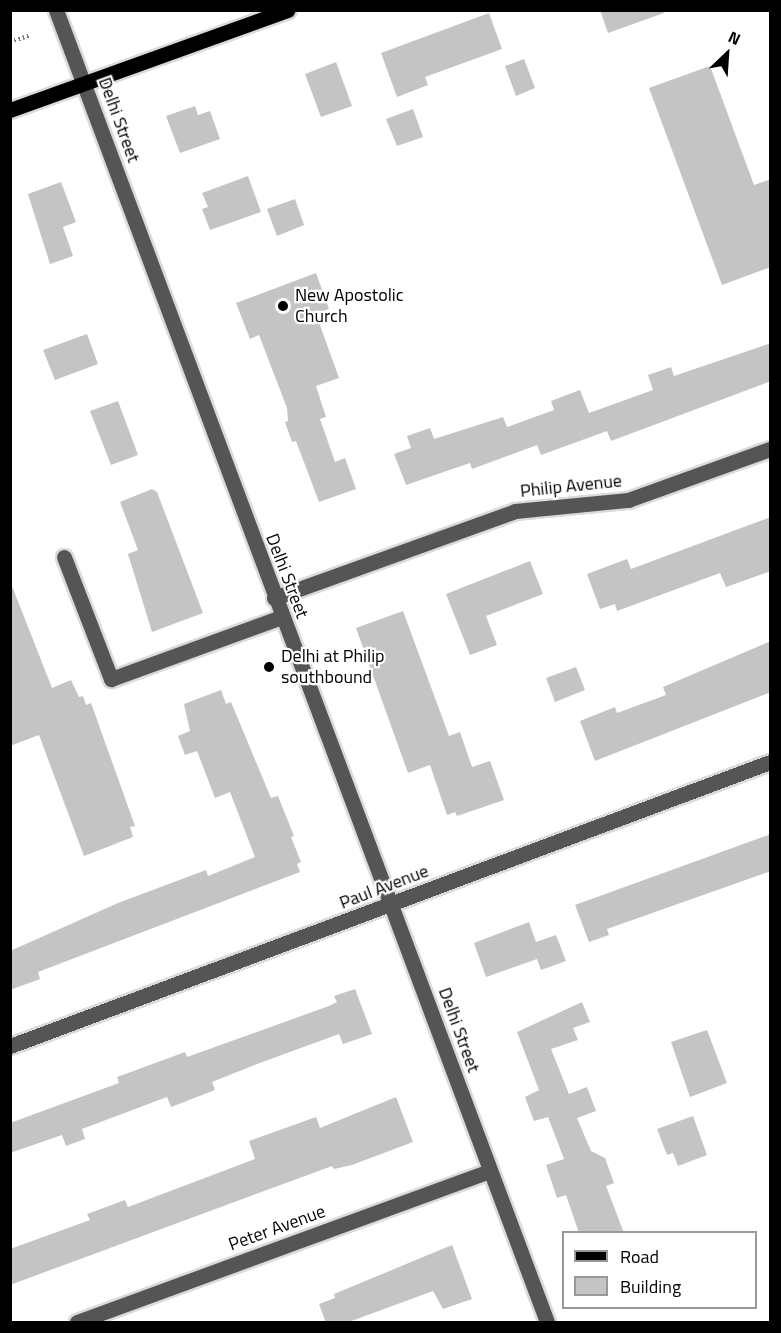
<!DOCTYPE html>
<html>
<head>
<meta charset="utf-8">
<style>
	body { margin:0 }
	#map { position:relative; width:781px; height:1333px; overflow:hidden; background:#fff; font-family:"Titillium Web",sans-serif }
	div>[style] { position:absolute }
	.building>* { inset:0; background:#c4c4c4 }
	.path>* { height:4px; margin-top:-2px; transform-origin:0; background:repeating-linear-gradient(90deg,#777 0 1.5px,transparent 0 4.5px) }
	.roads { filter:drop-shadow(2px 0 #dbdbdb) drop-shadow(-2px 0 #dbdbdb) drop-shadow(0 2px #dbdbdb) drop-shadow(0 -2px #dbdbdb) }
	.minor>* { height:15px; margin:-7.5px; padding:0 7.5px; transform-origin:7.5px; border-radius:7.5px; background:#555 }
	.major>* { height:15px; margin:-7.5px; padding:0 7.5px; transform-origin:7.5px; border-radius:7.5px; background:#000 }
	.dots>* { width:16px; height:16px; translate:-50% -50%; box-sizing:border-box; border:3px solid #fff; border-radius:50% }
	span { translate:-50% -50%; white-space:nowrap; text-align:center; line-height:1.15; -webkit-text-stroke:4.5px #fff; paint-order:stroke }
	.street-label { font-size:18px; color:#000 }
	.poi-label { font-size:18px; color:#000 }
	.left { translate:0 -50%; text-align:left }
	.frame { position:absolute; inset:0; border:12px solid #000; pointer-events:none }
	.legend { position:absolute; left:562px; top:1231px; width:195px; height:78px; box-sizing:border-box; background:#fff; border:2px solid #999; margin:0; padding:8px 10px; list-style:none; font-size:18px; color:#000 }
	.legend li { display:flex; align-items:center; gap:12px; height:30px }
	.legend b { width:30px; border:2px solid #999 }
	.north { position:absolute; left:697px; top:24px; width:60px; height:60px; -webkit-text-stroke:4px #fff; paint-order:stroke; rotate:25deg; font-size:16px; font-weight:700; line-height:24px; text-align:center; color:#000 }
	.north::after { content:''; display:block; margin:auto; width:21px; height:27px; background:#000; clip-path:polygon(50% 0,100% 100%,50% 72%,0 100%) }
</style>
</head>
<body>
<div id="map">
	<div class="building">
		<div style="clip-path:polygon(600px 10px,663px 10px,664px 13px,608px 33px)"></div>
		<div style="clip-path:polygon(489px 13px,502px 49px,425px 77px,428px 85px,397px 97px,381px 53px)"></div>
		<div style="clip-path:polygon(524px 59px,535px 88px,516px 96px,505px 66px)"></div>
		<div style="clip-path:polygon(336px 62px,352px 106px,321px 117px,305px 74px)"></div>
		<div style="clip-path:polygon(710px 66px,754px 185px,771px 179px,771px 267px,722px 285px,649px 88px)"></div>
		<div style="clip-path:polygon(195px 106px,198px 115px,210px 111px,220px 139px,180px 153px,166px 116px)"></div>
		<div style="clip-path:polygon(413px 109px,423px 137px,397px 146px,386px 119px)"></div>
		<div style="clip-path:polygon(248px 176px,261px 212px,210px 230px,202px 209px,208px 207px,202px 193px)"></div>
		<div style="clip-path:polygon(61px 182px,76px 222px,63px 227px,73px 256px,50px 264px,28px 194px)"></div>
		<div style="clip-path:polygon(295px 199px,304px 225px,277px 236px,267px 209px)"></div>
		<div style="clip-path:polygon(316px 273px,329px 309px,316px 314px,339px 378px,316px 386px,326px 417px,320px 419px,335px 462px,345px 458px,356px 489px,319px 502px,296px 441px,292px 442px,285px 422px,288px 421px,287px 408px,259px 335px,250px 339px,236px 303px)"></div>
		<div style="clip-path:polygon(87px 334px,98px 364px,55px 380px,43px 350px)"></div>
		<div style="clip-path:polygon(771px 343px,771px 381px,611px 441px,607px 431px,541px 455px,537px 445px,472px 469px,470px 463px,406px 485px,394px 454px,411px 448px,407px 436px,430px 428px,434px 439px,503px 417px,507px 427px,554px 410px,551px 401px,580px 390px,589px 413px,653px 390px,648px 375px,671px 367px,674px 376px)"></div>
		<div style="clip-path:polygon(118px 401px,138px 455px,111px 465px,90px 411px)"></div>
		<div style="clip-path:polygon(152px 489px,157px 492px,203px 613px,152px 632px,128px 554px,138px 550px,120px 502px)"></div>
		<div style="clip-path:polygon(771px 517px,771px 571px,726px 587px,720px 573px,617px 611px,615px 604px,600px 609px,587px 574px,627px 559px,631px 569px)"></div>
		<div style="clip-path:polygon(530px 561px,543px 594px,486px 616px,497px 645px,470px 655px,446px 594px)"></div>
		<div style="clip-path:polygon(10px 581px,52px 688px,71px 680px,79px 697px,83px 696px,86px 705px,91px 703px,135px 826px,130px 827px,133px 837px,84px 856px,39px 735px,10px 746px)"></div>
		<div style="clip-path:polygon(403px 611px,449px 736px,460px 732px,472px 767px,490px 761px,504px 800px,457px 816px,455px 812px,447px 815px,430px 765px,408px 773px,356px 628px)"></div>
		<div style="clip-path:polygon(771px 641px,771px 692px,595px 761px,580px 721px,615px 707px,617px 713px,666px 695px,663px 687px)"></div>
		<div style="clip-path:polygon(576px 667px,585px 690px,555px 702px,546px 678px)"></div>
		<div style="clip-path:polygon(221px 690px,226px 704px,231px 702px,271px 798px,278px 796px,294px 836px,291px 837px,301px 862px,297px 864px,300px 872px,38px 972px,40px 979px,10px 990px,10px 951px,118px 903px,206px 870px,208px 876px,255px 857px,230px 792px,215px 798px,197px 751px,185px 755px,178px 736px,190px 731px,184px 704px)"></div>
		<div style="clip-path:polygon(771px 834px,771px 871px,607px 929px,609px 935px,589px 942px,575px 905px)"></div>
		<div style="clip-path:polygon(529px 922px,536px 942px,556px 935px,566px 961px,541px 970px,537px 959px,486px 977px,474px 943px)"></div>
		<div style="clip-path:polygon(355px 989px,372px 1034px,343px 1044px,339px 1034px,257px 1064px,212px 1082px,215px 1090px,171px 1107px,167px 1097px,82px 1129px,85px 1139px,66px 1146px,62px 1135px,10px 1153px,10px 1123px,119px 1083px,117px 1077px,185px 1052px,187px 1057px,329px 1006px,337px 1002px,334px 996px)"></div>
		<div style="clip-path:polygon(582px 1002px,590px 1022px,573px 1028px,578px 1040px,551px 1049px,569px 1094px,587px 1087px,596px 1111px,577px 1118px,591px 1151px,605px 1158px,614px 1183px,606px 1186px,624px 1233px,579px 1233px,566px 1195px,557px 1198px,546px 1165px,564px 1159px,548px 1117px,534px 1121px,525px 1097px,539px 1090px,517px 1032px)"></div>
		<div style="clip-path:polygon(707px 1030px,727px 1083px,690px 1097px,671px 1042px)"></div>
		<div style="clip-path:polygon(396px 1097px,413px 1142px,352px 1165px,334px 1169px,332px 1166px,10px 1285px,10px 1249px,90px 1220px,87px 1214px,125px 1200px,128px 1207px,255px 1159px,249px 1141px,316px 1117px,320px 1128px)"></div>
		<div style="clip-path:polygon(693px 1116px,707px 1155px,678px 1166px,673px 1153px,667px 1155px,657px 1129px)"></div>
		<div style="clip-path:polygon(452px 1245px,472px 1299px,443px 1309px,433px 1291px,346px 1323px,326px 1323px,319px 1304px,335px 1298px,334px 1294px)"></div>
	</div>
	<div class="path">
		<div style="left:10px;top:42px;width:22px;rotate:-18deg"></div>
	</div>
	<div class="roads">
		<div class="minor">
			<div style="left:56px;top:10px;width:1401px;rotate:69.48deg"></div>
			<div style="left:64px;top:557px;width:131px;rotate:68.9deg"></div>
			<div style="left:111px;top:679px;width:181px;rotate:-20deg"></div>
			<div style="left:274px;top:598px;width:256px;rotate:-19.8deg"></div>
			<div style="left:515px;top:511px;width:114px;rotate:-5.6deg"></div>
			<div style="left:628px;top:500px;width:151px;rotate:-19.8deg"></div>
			<div style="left:10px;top:1046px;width:811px;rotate:-20.49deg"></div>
			<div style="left:77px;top:1322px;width:440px;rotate:-20.1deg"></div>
		</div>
		<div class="major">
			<div style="left:10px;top:110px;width:295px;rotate:-19.8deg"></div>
		</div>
	</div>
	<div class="dots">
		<div style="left:283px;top:306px;background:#000"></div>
		<div style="left:269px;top:667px;background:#000"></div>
	</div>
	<div class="street-label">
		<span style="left:119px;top:120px;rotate:70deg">Delhi Street</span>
		<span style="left:571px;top:486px;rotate:-6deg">Philip Avenue</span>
		<span style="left:287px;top:576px;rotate:69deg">Delhi Street</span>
		<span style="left:384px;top:887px;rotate:-21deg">Paul Avenue</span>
		<span style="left:459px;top:1030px;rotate:70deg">Delhi Street</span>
		<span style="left:277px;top:1228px;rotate:-20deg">Peter Avenue</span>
	</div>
	<div class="poi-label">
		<span class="left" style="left:295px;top:306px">New Apostolic<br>Church</span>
		<span class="left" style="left:281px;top:667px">Delhi at Philip<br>southbound</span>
	</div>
	<div class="frame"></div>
	<ul class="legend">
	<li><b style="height:8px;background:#000"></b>Road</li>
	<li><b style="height:16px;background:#c4c4c4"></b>Building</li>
	</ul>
	<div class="north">N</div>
</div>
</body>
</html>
